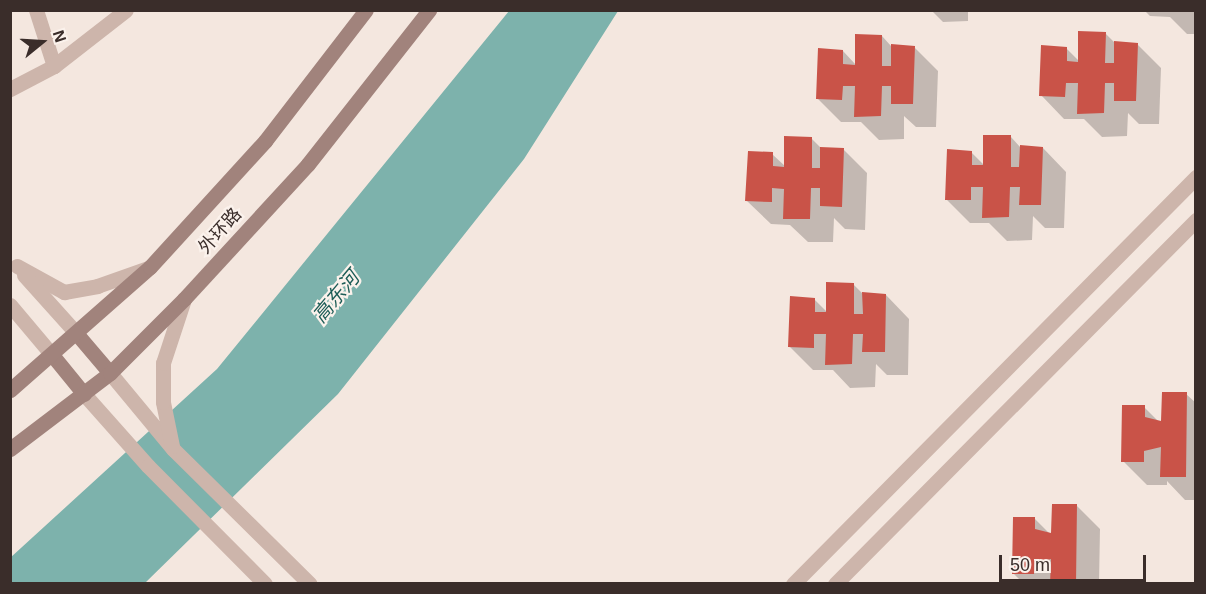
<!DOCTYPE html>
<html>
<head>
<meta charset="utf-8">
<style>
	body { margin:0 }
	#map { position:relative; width:1206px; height:594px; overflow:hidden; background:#f4e7df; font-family:Arial,"Noto Sans SC",sans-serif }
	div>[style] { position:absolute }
	.water>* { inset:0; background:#7db2ac }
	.shadow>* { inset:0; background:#0003 }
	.building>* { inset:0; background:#c95348 }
	.minor>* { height:15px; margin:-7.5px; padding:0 7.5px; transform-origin:7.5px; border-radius:7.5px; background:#cdb5ab }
	.tertiary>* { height:15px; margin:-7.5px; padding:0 7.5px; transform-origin:7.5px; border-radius:7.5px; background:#cdb5ab }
	.secondary>* { height:15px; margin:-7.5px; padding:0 7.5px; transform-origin:7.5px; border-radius:7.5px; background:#a1837c }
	span { translate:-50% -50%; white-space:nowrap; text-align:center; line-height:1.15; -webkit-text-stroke:4.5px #fbf2ec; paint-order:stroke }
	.street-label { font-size:18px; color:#3a2d2a }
	.water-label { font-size:20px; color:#1e5d57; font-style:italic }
	.frame { position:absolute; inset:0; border:12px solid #3a2d2a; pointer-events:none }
	.north { position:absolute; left:12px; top:12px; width:60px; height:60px; -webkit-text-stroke:4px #fbf2ec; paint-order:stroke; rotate:72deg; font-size:16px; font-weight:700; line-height:24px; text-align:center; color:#3a2d2a }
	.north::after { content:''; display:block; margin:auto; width:21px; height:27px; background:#3a2d2a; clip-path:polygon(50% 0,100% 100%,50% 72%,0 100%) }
	.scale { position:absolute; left:999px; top:555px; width:147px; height:27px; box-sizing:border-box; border:3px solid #3a2d2a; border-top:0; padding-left:8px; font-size:18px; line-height:21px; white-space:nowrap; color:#3a2d2a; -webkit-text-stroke:4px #fbf2ec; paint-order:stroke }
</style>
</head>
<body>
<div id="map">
	<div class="water">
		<div style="clip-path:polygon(509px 11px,618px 11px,524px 159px,338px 394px,145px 583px,11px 583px,10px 558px,217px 369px)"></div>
	</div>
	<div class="shadow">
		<div style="clip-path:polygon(931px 10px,968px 10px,968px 21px,943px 22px)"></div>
		<div style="clip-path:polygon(1144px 10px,1196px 10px,1196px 34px,1187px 34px,1170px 17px,1150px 16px)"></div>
		<div style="clip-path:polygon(1105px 33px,1115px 43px,1137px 44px,1161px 68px,1159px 124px,1139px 124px,1128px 113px,1127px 136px,1102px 137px,1084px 119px,1064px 119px,1041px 95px,1066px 48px,1079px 61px)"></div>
		<div style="clip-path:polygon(882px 36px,891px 46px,914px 47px,938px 71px,936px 127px,916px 127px,904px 116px,904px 139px,879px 140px,861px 122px,841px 122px,817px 98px,843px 51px,856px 65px)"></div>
		<div style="clip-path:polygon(1011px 137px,1020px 147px,1043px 148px,1066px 172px,1064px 228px,1045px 228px,1033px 216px,1032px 240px,1007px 241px,989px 223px,970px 223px,946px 199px,971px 152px,985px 166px)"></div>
		<div style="clip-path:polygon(811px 138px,821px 148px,843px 149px,867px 173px,865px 230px,845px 229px,834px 218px,833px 242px,808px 242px,790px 225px,771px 224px,747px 201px,772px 154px,786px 167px)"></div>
		<div style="clip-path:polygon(853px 284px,863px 294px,886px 295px,909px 319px,908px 375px,887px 375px,876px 364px,875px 387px,850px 388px,833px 370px,813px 370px,789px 346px,814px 299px,827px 312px)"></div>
		<div style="clip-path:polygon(1186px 394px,1196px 403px,1196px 500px,1185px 500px,1167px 481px,1167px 485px,1147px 485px,1123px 461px,1144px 407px,1160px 423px)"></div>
		<div style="clip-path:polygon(1077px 506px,1100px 529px,1099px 584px,1024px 584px,1013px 573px,1035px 519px,1050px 534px)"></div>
	</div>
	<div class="building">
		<div style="clip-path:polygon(1078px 31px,1106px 32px,1105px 63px,1114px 63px,1114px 41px,1138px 43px,1136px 101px,1114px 101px,1114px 83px,1105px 83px,1104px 113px,1077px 114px,1078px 83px,1066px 83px,1065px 97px,1039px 96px,1041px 45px,1067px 47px,1067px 61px,1078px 62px)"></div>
		<div style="clip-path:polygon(855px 34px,882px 35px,882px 66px,891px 66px,891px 44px,915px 46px,913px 104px,891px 104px,891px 86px,882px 86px,881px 116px,854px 117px,855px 86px,843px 86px,842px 100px,816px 99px,818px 48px,843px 50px,843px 64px,855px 65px)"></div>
		<div style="clip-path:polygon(983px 135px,1011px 135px,1011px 167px,1019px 167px,1020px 145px,1043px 147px,1041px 205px,1019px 205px,1020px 187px,1010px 187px,1009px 217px,982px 218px,983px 187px,971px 187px,971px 200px,945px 200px,947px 149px,972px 151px,972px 165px,983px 165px)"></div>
		<div style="clip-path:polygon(784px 136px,812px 137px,812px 168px,820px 168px,820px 147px,844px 148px,842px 207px,820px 206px,820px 188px,811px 188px,810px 219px,783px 219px,784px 189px,772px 188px,772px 202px,745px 201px,748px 151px,773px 152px,773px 166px,784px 167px)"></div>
		<div style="clip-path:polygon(826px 282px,854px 283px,854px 314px,863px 314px,862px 292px,886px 294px,885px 352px,862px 352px,863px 334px,853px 334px,852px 364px,825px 365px,826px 334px,814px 334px,814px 348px,788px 347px,790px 296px,815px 298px,815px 312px,826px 312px)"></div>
		<div style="clip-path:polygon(1162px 392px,1187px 392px,1186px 477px,1160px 477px,1161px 447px,1144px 451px,1144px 462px,1121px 462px,1122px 405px,1145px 405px,1145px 417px,1161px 421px)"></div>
		<div style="clip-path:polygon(1052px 504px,1077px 504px,1076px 584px,1050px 584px,1051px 559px,1035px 563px,1034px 574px,1012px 574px,1013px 517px,1035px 517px,1035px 529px,1051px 533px)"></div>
	</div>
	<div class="minor">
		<div style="left:36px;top:10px;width:59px;rotate:72.2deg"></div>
		<div style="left:10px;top:89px;width:50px;rotate:-27.6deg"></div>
		<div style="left:54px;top:66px;width:91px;rotate:-37.9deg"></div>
		<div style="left:17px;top:266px;width:54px;rotate:29deg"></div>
		<div style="left:64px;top:292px;width:34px;rotate:-10deg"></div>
		<div style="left:97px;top:286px;width:54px;rotate:-19.4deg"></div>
		<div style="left:24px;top:275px;width:78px;rotate:48.1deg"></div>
		<div style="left:10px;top:305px;width:67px;rotate:49.9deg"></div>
		<div style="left:110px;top:373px;width:99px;rotate:50.3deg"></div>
		<div style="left:173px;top:449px;width:192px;rotate:44.6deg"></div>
		<div style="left:84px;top:394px;width:96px;rotate:48.4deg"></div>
		<div style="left:148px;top:466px;width:166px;rotate:45.2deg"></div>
		<div style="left:172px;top:446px;width:45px;rotate:-101.6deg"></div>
		<div style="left:163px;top:402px;width:39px;rotate:-90deg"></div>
		<div style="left:163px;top:363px;width:67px;rotate:-71.8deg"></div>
	</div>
	<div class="tertiary">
		<div style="left:793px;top:584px;width:573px;rotate:-45.28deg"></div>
		<div style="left:835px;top:584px;width:513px;rotate:-45.24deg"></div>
	</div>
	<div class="secondary">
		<div style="left:76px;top:333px;width:52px;rotate:49.6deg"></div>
		<div style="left:53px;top:356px;width:49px;rotate:50.8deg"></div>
		<div style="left:10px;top:390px;width:186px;rotate:-41.3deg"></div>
		<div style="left:150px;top:267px;width:171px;rotate:-47.6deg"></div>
		<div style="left:265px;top:141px;width:165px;rotate:-52.4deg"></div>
		<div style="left:10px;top:449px;width:126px;rotate:-37.2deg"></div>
		<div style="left:110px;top:373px;width:105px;rotate:-45deg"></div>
		<div style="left:184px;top:299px;width:183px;rotate:-47.4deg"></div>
		<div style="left:308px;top:164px;width:196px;rotate:-51.8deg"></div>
	</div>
	<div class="street-label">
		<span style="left:220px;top:231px;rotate:-48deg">外环路</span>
	</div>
	<div class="water-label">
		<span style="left:336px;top:297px;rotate:-50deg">高东河</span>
	</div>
	<div class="frame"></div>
	<div class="north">N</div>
	<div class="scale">50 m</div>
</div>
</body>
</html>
